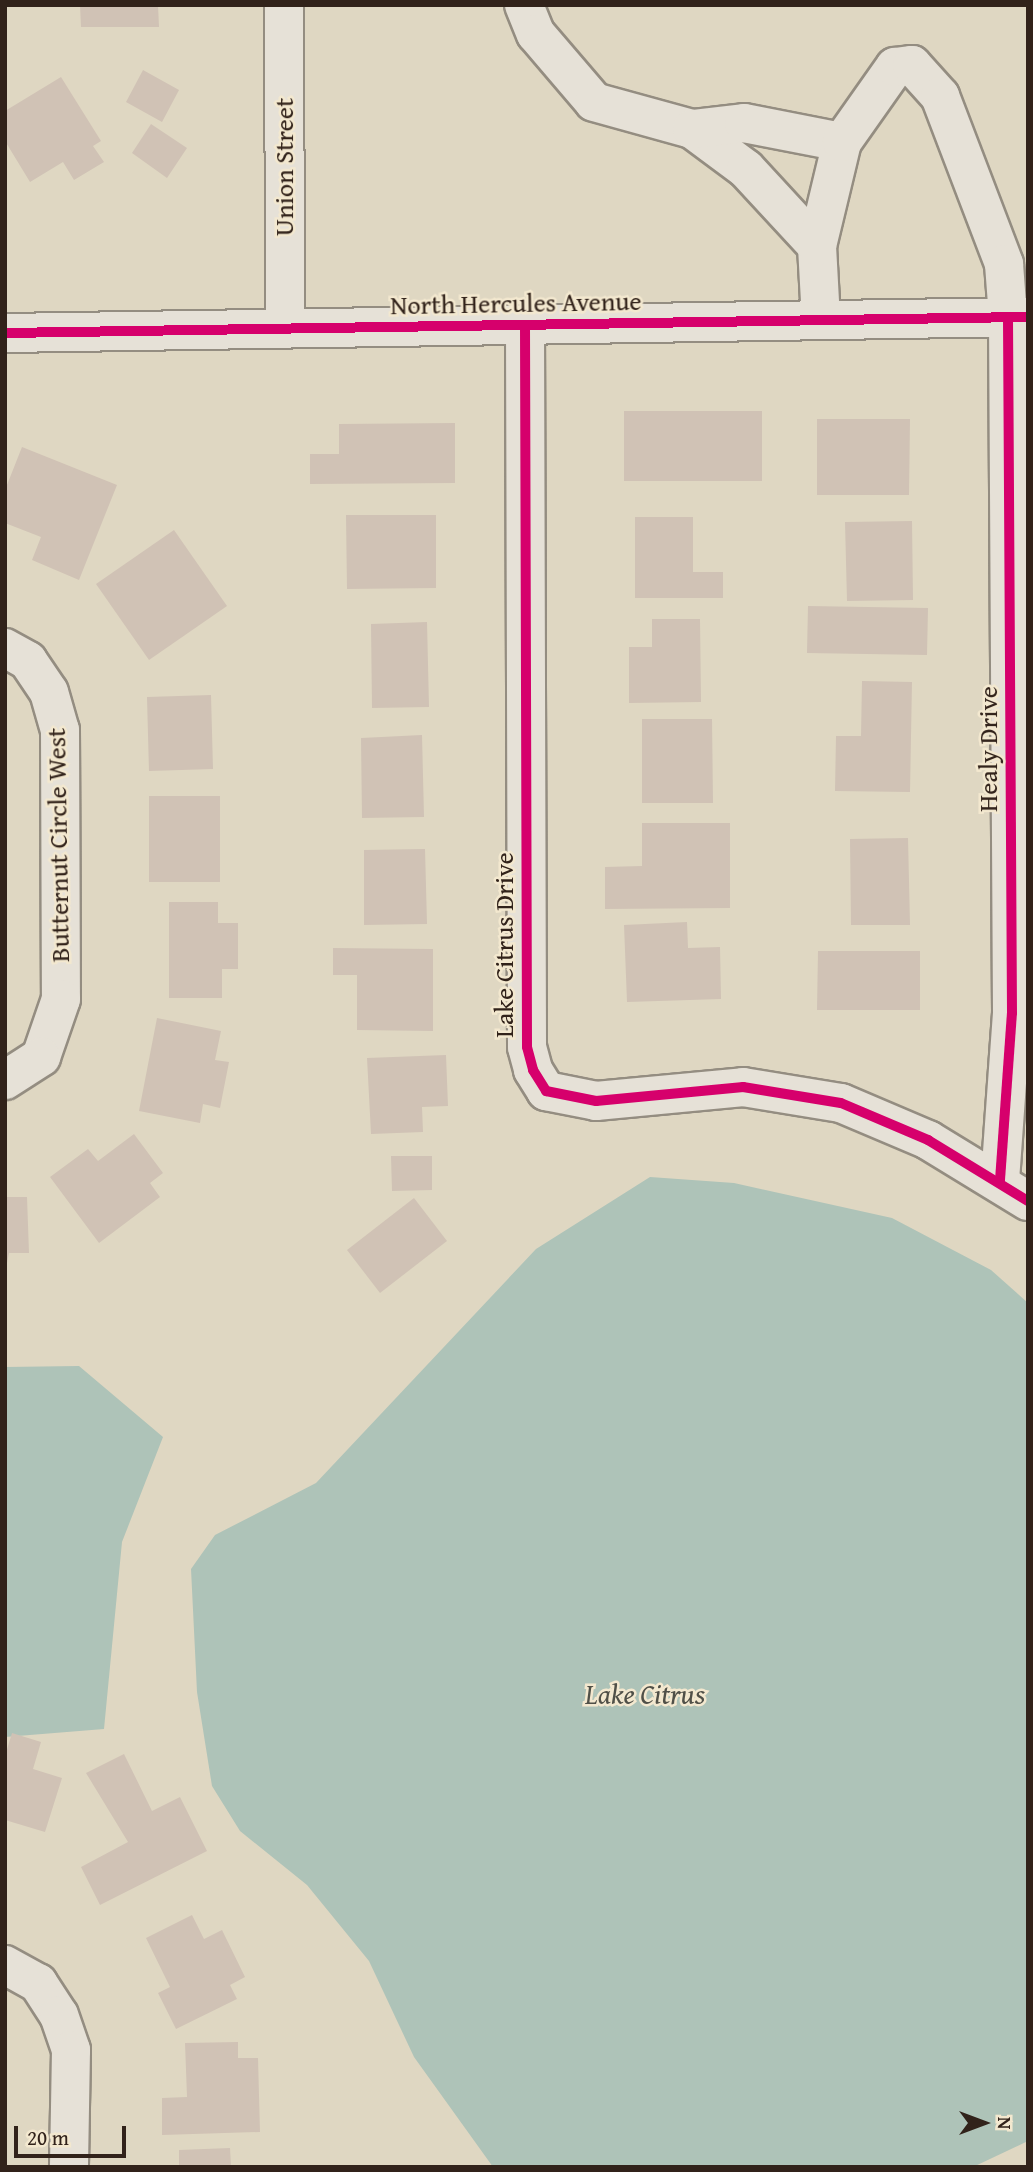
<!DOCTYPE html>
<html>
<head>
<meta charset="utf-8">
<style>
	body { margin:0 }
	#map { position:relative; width:1033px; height:2172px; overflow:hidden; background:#dfd7c2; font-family:"Gentium Book Plus",serif }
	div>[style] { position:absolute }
	.water>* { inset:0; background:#aec3b8 }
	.building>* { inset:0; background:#d0c2b5 }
	.roads { filter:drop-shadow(2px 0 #948d81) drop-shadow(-2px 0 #948d81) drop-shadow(0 2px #948d81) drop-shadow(0 -2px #948d81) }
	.minor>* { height:38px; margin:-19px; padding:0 19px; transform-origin:19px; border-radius:19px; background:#e6e1d7 }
	.cycleway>* { height:10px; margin:-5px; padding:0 5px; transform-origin:5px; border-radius:5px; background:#d6006c }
	span { translate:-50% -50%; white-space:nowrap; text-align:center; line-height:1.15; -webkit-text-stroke:5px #f3e8cf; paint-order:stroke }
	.street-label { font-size:26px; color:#31221a }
	.water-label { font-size:28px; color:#505048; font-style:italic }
	.frame { position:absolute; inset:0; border:7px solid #31221a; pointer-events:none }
	.north { position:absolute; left:949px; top:2088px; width:70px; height:70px; -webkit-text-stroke:5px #f3e8cf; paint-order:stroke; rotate:90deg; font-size:19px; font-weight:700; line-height:28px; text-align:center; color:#31221a }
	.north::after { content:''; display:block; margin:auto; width:24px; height:32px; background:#31221a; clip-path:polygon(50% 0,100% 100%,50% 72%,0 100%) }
	.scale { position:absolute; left:14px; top:2126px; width:112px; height:32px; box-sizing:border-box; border:4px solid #31221a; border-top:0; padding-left:9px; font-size:21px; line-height:24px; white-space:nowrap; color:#31221a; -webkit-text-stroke:5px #f3e8cf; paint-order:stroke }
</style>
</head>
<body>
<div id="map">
	<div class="water">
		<div style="clip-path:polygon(650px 1177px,734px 1183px,892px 1218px,991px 1270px,1028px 1303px,1028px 2141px,973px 2167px,493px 2167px,414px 2057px,369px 1961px,307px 1885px,240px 1831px,212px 1786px,197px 1692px,191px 1569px,215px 1535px,316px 1483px,536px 1249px)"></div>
		<div style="clip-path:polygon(79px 1366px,163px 1437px,122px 1542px,104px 1729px,5px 1737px,5px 1367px)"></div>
	</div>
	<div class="building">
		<div style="clip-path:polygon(80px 5px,158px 5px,159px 27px,81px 27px)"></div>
		<div style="clip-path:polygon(143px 70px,179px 90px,162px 122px,126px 102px)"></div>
		<div style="clip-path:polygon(61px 77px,101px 141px,93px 146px,104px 162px,74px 180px,63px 162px,30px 182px,5px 141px,5px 111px)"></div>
		<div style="clip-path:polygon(151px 124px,187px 148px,167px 178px,132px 153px)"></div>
		<div style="clip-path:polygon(624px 411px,762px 411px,762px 481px,624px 481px)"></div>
		<div style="clip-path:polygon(817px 419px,910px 419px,909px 495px,817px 495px)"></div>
		<div style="clip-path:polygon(455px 423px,455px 483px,310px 484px,310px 454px,339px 454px,339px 424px)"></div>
		<div style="clip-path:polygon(22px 447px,117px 485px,79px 580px,32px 560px,41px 537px,5px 523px,5px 490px)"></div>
		<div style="clip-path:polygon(346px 515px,436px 515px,436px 588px,347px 589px)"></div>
		<div style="clip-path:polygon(635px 517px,693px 517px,693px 572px,723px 572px,723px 598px,635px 598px)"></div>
		<div style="clip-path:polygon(912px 521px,913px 600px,847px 601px,845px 522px)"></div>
		<div style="clip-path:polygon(174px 530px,227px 606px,149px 660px,96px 584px)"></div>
		<div style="clip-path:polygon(808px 606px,928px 608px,927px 655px,807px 653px)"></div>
		<div style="clip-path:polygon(652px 619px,700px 619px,701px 702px,629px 703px,629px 647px,652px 647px)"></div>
		<div style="clip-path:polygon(427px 622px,429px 707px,372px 708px,371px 624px)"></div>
		<div style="clip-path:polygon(862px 681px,912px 682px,910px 792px,835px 791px,836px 736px,861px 736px)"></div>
		<div style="clip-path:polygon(211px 695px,213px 769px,149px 771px,147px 697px)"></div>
		<div style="clip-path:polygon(642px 719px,712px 719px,713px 803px,642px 803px)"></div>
		<div style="clip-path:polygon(422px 735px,424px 817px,362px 818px,361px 738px)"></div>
		<div style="clip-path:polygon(149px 796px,220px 796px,220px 882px,149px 882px)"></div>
		<div style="clip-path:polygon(642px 823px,730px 823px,730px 908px,605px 909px,605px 867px,642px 866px)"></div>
		<div style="clip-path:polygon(908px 838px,910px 925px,851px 925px,850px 839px)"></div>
		<div style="clip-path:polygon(425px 849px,427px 924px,364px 925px,364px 850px)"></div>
		<div style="clip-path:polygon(169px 902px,218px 902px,218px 923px,238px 923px,238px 969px,222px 969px,222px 998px,169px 998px)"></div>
		<div style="clip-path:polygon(687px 922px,688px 948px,720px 947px,721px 999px,627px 1002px,624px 925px)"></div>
		<div style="clip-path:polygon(333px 948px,433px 949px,433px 1031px,357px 1030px,357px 975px,333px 975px)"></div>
		<div style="clip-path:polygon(818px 951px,920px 951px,920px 1010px,817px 1010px)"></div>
		<div style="clip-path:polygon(157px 1018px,221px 1031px,215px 1060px,229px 1062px,220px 1108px,203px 1104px,200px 1123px,139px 1111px)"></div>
		<div style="clip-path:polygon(446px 1055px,448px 1106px,422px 1107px,423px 1132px,371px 1134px,367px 1058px)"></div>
		<div style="clip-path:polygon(134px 1134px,163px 1173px,150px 1183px,160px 1197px,99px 1243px,50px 1177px,88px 1149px,98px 1161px)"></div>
		<div style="clip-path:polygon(391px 1156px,432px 1156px,432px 1190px,392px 1191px)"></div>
		<div style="clip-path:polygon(5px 1197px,27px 1197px,29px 1253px,9px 1253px,5px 1273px)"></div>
		<div style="clip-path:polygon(414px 1198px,447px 1241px,380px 1293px,347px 1250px)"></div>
		<div style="clip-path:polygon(12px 1733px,41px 1742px,33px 1769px,62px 1778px,45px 1832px,5px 1820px,5px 1756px)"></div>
		<div style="clip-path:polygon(124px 1754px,152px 1811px,180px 1797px,207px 1851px,100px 1905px,81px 1867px,128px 1842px,86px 1773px)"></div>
		<div style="clip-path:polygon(192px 1915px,204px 1939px,222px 1930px,245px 1977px,230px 1985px,237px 1999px,176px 2029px,158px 1993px,170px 1987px,146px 1938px)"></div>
		<div style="clip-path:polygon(238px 2042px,238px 2058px,258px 2058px,260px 2132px,162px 2135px,162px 2098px,187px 2097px,185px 2043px)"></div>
		<div style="clip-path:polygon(230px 2148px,231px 2167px,179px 2167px,179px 2150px)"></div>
	</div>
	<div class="roads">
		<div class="minor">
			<div style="left:284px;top:5px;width:324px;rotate:89.8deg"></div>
			<div style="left:524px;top:5px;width:31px;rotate:68deg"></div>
			<div style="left:536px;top:34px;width:89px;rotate:49.5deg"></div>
			<div style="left:594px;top:102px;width:102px;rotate:15.4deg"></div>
			<div style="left:692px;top:129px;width:67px;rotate:36.5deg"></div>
			<div style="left:746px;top:169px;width:105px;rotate:47.3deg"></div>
			<div style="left:692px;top:129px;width:52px;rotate:-6.6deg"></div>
			<div style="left:744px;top:123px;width:100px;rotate:11deg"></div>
			<div style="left:821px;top:320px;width:74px;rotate:-93.1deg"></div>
			<div style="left:817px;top:246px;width:107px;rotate:-76.5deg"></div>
			<div style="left:842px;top:142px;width:92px;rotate:-54.8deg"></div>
			<div style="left:895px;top:67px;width:17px;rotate:-7deg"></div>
			<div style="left:912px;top:65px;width:42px;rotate:47.9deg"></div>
			<div style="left:940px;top:96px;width:180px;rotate:69.1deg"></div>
			<div style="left:1004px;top:264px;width:53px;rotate:85.7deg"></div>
			<div style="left:1008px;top:317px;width:696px;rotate:89.67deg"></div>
			<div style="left:1012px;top:1013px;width:167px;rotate:94.1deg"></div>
			<div style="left:525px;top:326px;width:721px;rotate:89.84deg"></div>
			<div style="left:527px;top:1047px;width:24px;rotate:75deg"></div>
			<div style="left:533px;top:1070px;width:25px;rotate:58deg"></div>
			<div style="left:546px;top:1091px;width:51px;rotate:11.3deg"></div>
			<div style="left:596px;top:1101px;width:148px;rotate:-5.4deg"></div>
			<div style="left:743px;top:1087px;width:99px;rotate:9.3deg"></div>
			<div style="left:841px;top:1103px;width:95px;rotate:23deg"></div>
			<div style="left:928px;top:1140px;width:117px;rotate:31.4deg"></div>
			<div style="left:5px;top:333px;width:1023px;rotate:-0.9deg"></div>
			<div style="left:5px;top:648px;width:26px;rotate:29deg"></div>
			<div style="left:28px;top:661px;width:37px;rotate:56deg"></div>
			<div style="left:49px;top:692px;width:40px;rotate:74deg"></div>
			<div style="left:60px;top:730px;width:269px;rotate:89.8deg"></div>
			<div style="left:61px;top:999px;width:61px;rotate:109deg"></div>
			<div style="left:41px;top:1057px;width:43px;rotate:147.4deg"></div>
			<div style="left:5px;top:1965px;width:38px;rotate:29deg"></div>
			<div style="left:38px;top:1983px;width:38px;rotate:57deg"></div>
			<div style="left:59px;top:2015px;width:37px;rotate:71deg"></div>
			<div style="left:71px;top:2050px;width:117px;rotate:91deg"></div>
		</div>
	</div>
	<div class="cycleway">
		<div style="left:525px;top:326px;width:721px;rotate:89.84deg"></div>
		<div style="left:527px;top:1047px;width:24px;rotate:75deg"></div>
		<div style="left:533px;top:1070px;width:25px;rotate:58deg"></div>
		<div style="left:546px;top:1091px;width:51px;rotate:11.3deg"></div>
		<div style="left:596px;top:1101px;width:148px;rotate:-5.4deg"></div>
		<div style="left:743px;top:1087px;width:99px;rotate:9.3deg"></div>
		<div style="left:841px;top:1103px;width:95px;rotate:23deg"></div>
		<div style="left:928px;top:1140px;width:117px;rotate:31.4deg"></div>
		<div style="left:5px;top:333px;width:1023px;rotate:-0.9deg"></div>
		<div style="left:1000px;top:1180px;width:167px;rotate:-85.9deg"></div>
		<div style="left:1012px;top:1013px;width:696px;rotate:-90.33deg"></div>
	</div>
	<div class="street-label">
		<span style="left:284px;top:167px;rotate:-90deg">Union Street</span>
		<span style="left:516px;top:303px;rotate:-1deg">North Hercules Avenue</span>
		<span style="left:988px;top:749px;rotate:-90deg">Healy Drive</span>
		<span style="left:58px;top:845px;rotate:-91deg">Butternut Circle West</span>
		<span style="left:504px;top:945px;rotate:-90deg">Lake Citrus Drive</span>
	</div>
	<div class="water-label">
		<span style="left:645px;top:1694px">Lake Citrus</span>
	</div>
	<div class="frame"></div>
	<div class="north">N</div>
	<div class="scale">20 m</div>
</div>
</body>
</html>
